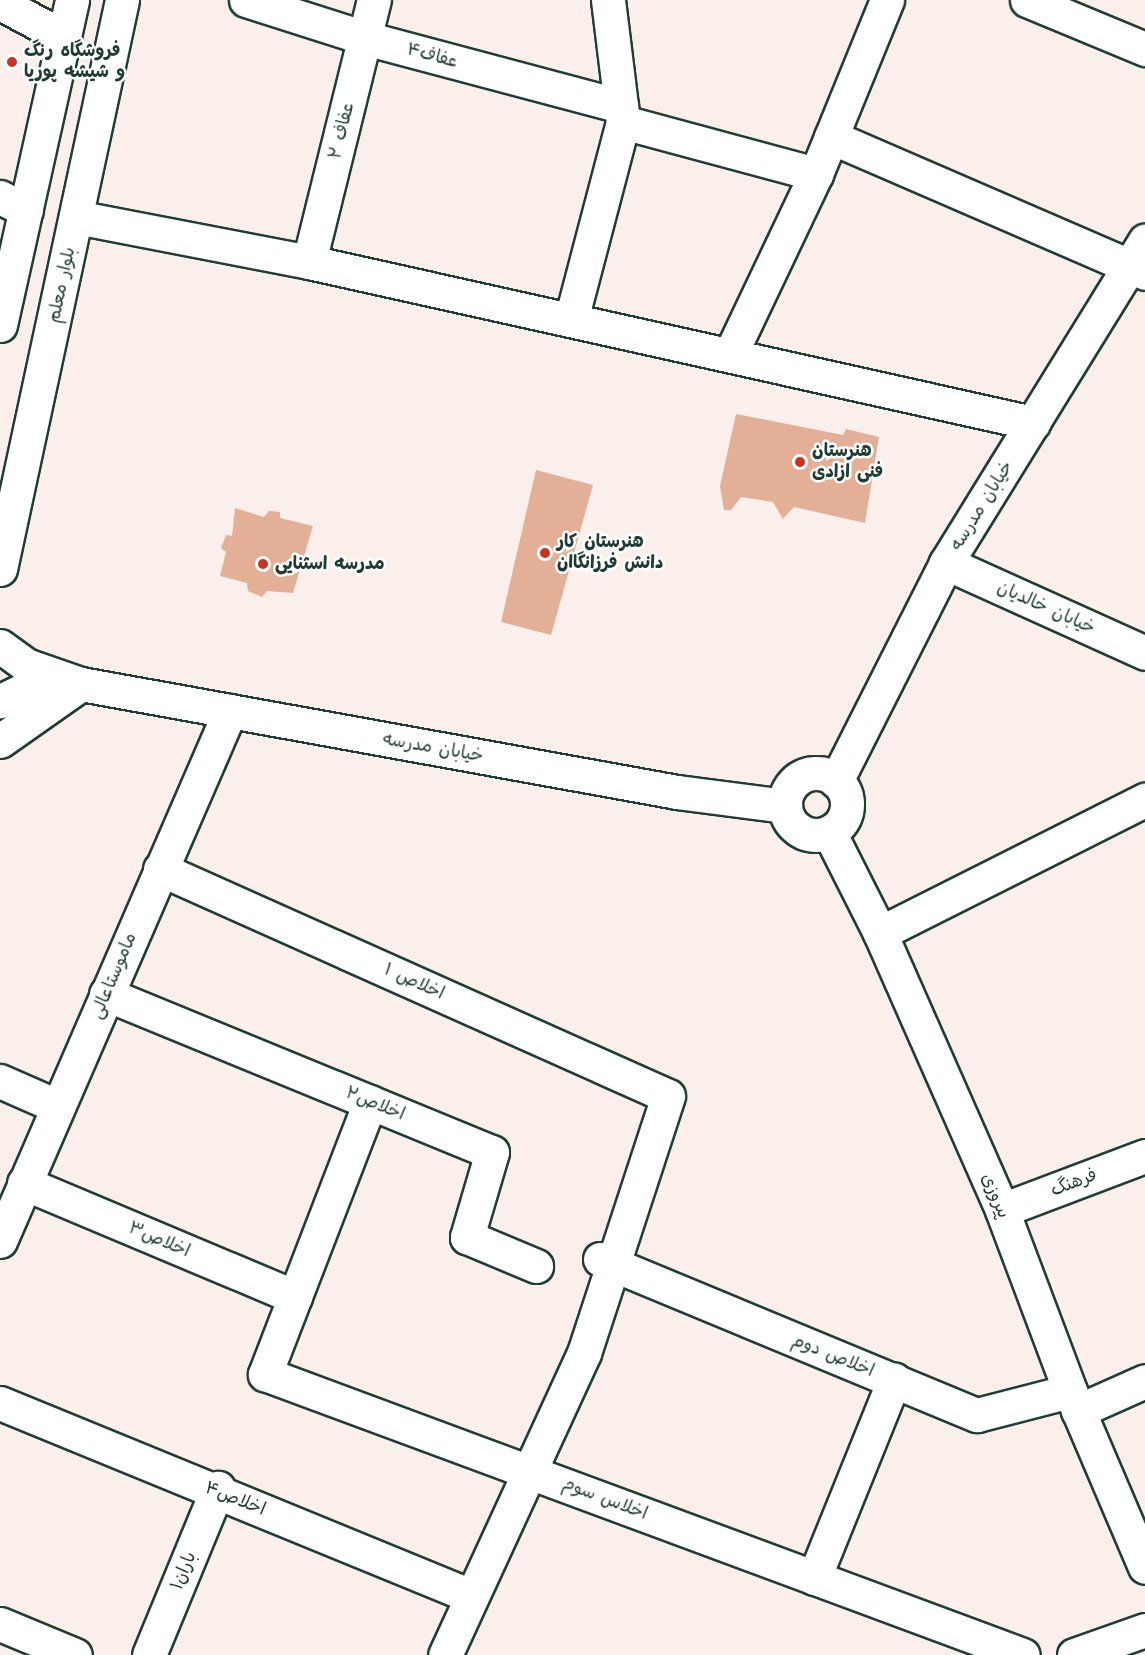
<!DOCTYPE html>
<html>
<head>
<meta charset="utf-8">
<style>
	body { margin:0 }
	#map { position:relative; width:1145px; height:1655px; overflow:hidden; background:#faefea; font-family:"Architects Daughter","Playpen Sans Arabic",sans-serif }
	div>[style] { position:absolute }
	.building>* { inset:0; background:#e4af97 }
	.roads { filter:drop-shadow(2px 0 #1f3d34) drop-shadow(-2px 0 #1f3d34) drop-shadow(0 2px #1f3d34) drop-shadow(0 -2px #1f3d34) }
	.minor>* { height:33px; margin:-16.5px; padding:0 16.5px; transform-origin:16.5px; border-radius:16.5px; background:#fff }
	.minor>.ring { margin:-16.5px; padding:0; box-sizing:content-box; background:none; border:33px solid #fff; border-radius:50% }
	.major>* { height:33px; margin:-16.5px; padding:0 16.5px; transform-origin:16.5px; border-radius:16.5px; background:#fff }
	.dots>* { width:16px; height:16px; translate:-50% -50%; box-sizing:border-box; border:3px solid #fff; border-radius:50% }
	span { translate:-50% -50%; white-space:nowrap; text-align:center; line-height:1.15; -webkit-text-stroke:5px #fff; paint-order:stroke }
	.poi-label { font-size:18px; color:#1f3d34; font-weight:700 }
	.left { translate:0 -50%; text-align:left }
	.street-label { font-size:18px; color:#1f3d34 }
</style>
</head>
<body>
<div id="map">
	<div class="building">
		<div style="clip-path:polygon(736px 414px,843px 435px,846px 429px,879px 437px,865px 523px,794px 507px,783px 519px,773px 502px,741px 497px,731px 510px,724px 510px,720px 486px)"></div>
		<div style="clip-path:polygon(536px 470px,593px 485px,551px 635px,501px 622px)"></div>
		<div style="clip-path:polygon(235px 508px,264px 517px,269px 511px,280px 512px,280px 518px,313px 526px,293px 593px,267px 591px,262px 597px,248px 591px,247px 583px,220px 576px,226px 552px,221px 548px,226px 535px,232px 536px)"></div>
	</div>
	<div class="roads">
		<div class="minor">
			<div style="left:246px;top:0;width:125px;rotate:17.7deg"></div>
			<div style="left:365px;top:38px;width:265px;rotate:14.9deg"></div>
			<div style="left:1027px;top:0;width:128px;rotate:22.6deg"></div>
			<div style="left:0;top:3px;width:72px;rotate:28deg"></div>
			<div style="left:623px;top:122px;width:200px;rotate:15.1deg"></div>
			<div style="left:831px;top:137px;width:342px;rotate:23.4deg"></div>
			<div style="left:0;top:197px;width:29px;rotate:27deg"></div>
			<div style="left:76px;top:217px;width:237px;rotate:10.9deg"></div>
			<div style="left:309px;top:262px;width:742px;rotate:12.54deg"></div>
			<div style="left:309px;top:262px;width:270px;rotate:-76.1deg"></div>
			<div style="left:571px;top:320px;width:205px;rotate:-75.3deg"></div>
			<div style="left:623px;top:122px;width:123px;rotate:-97deg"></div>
			<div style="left:730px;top:355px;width:200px;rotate:-64.6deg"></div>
			<div style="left:816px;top:174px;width:188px;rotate:-67.8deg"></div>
			<div style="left:946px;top:563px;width:218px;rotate:24.3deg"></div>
			<div style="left:0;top:741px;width:99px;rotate:-35.1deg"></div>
			<div class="ring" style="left:785px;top:773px;width:29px;height:29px"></div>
			<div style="left:829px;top:832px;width:113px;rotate:63.2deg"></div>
			<div style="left:880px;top:933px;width:303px;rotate:66.2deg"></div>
			<div style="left:1002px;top:1210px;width:193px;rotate:69.4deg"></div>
			<div style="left:1070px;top:1391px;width:191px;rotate:66.9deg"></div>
			<div style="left:160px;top:869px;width:556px;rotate:24.08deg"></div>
			<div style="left:668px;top:1096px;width:270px;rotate:108.1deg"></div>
			<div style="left:584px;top:1353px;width:332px;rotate:114.7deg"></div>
			<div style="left:880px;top:933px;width:297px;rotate:-26.7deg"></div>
			<div style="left:106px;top:994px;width:417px;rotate:22.3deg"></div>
			<div style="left:492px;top:1152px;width:89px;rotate:106.4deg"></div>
			<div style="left:467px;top:1237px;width:75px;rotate:22.8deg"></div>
			<div style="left:0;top:1081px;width:62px;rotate:23.7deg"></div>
			<div style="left:370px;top:1102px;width:292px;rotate:111.1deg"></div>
			<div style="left:265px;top:1374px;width:808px;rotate:20.34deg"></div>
			<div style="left:24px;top:1183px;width:294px;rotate:22.8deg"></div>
			<div style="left:1002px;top:1210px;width:153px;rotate:-20.7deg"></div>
			<div style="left:0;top:1241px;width:578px;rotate:-66.54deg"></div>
			<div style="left:600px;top:1259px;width:408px;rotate:22.5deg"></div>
			<div style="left:977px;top:1415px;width:96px;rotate:-14.5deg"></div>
			<div style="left:0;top:1403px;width:509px;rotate:22.28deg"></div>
			<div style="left:1078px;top:1411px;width:73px;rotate:-24.1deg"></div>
			<div style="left:814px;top:1578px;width:214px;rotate:-68deg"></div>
			<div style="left:0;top:1624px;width:81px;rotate:22.5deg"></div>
			<div style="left:149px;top:1655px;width:181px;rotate:-67.6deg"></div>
			<div style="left:1074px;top:1655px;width:75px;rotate:-19.4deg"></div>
		</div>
		<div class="major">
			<div style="left:0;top:325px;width:333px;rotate:-77.5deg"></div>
			<div style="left:0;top:569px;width:582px;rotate:-77.9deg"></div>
			<div style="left:0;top:646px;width:32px;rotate:36deg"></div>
			<div style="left:26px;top:665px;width:58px;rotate:19.1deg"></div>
			<div style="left:81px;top:684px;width:56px;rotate:174.9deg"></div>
			<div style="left:25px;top:689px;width:28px;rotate:154deg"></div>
			<div style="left:81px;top:684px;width:606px;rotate:10.27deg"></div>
			<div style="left:677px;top:792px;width:109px;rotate:7.4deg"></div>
			<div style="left:836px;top:781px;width:244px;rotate:-63.2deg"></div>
			<div style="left:946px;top:563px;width:379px;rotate:-58.3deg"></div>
		</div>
	</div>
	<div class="dots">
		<div style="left:12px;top:62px;background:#c8321e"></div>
		<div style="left:800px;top:462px;background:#c8321e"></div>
		<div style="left:545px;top:553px;background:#c8321e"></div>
		<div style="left:263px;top:564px;background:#c8321e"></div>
	</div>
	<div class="poi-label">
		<span class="left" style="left:24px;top:62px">فروشگاه رنگ<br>و شیشه پوریا</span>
		<span class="left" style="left:812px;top:462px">هنرستان<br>فنی ازادی</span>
		<span class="left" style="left:557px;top:553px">هنرستان کار<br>دانش فرزانگاان</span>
		<span class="left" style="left:275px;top:564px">مدرسه اسثنایی</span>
	</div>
	<div class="street-label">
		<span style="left:432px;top:56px;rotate:15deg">عفاف۴</span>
		<span style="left:342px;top:131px;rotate:-76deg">عفاف ۲</span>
		<span style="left:62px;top:285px;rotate:-78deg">بلوار معلم</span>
		<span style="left:982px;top:506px;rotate:-58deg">خیابان مدرسه</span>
		<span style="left:1046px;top:608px;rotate:24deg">خیابان خالدیان</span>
		<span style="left:433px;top:748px;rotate:10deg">خیابان مدرسه</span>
		<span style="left:114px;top:976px;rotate:-67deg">ماموستاعالی</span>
		<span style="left:414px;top:982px;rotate:24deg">اخلاص ۱</span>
		<span style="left:375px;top:1104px;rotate:22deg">اخلاص۲</span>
		<span style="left:1074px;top:1183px;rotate:-21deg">فرهنگ</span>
		<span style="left:995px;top:1196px;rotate:67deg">پیروزی</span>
		<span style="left:159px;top:1240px;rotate:23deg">اخلاص۳</span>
		<span style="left:833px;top:1356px;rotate:22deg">اخلاص دوم</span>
		<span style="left:235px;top:1499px;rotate:22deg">اخلاص۴</span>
		<span style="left:605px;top:1499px;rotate:21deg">اخلاس سوم</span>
		<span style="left:184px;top:1571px;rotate:-67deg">باران۱</span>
	</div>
</div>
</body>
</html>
